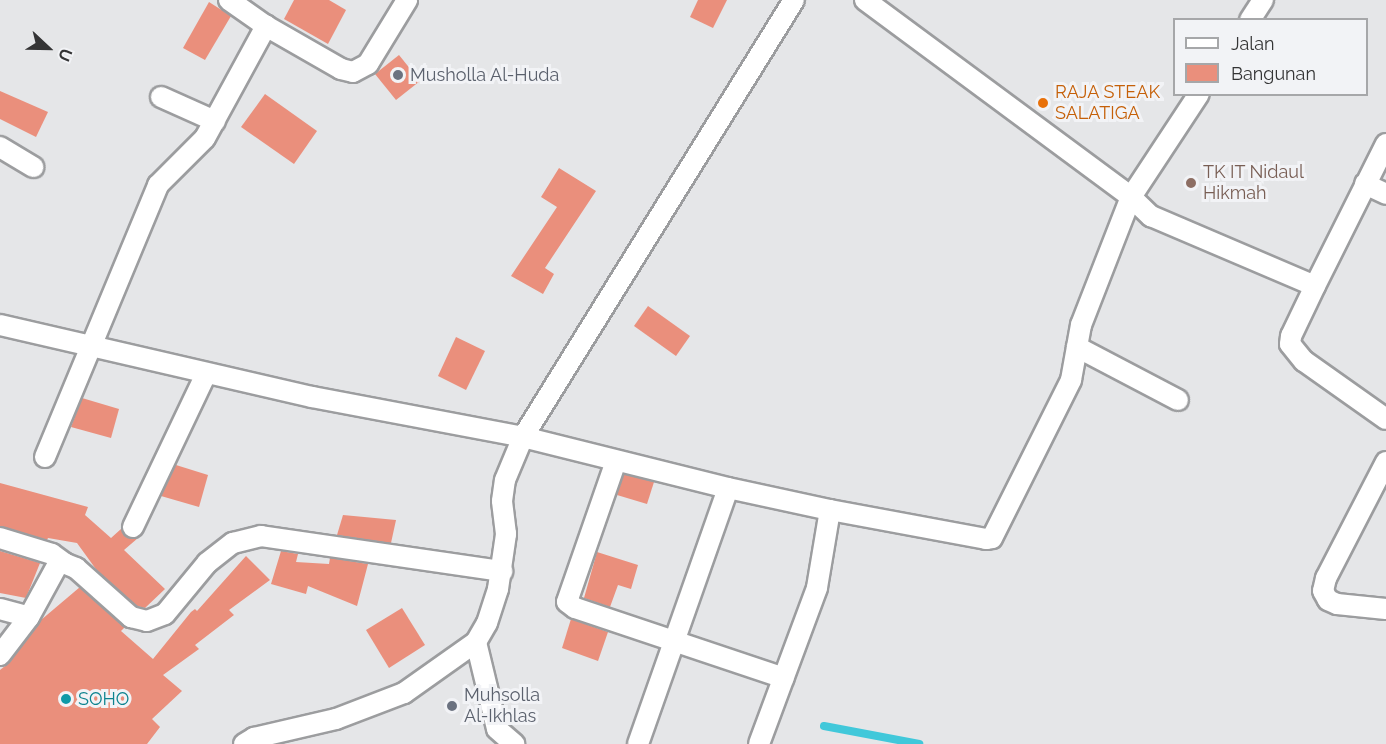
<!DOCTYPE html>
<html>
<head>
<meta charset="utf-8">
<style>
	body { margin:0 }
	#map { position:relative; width:1386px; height:744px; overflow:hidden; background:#e5e6e8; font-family:Raleway,sans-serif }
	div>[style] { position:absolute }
	.stream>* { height:8px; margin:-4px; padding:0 4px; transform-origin:4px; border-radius:4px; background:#41c8da }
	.building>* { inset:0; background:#ea8f7c }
	.roads { filter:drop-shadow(2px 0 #9c9d9f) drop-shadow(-2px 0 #9c9d9f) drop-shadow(0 2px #9c9d9f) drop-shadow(0 -2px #9c9d9f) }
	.street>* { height:20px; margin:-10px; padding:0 10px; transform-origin:10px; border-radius:10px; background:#fff }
	.dots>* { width:16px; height:16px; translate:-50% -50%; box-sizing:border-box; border:3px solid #f2f3f6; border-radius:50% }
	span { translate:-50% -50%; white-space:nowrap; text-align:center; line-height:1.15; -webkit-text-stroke:6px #f2f3f6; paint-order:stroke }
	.worship-label { font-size:18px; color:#5b616d }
	.left { translate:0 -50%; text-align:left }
	.food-label { font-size:18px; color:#c56008 }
	.education-label { font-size:18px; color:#785e54 }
	.culture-label { font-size:18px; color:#0d838f }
	.legend { position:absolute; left:1173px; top:18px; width:195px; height:78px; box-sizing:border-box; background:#f2f3f6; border:2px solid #a6a7a9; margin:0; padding:8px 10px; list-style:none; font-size:18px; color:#343435 }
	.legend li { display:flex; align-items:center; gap:12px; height:30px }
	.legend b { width:30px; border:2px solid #a6a7a9 }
	.north { position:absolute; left:18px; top:18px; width:60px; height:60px; -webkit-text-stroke:4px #f2f3f6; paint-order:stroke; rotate:112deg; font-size:16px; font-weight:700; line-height:24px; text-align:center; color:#343435 }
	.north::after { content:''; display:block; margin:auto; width:21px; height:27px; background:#343435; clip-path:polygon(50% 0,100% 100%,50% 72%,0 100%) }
</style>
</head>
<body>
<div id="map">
	<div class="stream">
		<div style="left:824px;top:726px;width:97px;rotate:10.7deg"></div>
	</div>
	<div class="building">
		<div style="clip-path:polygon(294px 0,329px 0,346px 10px,328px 44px,284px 19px)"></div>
		<div style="clip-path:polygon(698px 0,727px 0,713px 28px,690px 17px)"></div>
		<div style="clip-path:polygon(209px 2px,231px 16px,205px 60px,183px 48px)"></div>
		<div style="clip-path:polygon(399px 55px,420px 81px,396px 100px,375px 74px)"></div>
		<div style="clip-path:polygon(0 91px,48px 112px,36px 137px,0 119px)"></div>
		<div style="clip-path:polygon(265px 94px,317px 131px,294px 164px,241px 127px)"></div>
		<div style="clip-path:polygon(559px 168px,596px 191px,545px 268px,554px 274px,543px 294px,511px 276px,557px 207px,541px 197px)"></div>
		<div style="clip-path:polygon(648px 306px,690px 336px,676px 356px,634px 326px)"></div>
		<div style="clip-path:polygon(456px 337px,485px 351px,466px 390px,438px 376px)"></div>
		<div style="clip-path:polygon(82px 398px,119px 409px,111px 438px,71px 427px)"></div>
		<div style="clip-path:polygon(176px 465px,208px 475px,199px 507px,161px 496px)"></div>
		<div style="clip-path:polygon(624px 474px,654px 482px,647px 504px,617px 495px)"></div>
		<div style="clip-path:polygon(0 483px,88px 507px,85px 515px,111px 538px,121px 529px,127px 538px,138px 538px,124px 550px,165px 589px,145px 608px,137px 606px,98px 572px,77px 543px,48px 538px,47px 540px,0 526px)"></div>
		<div style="clip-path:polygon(343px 515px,396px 520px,391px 543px,337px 535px)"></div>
		<div style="clip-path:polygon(0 551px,40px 563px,26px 598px,0 593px)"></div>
		<div style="clip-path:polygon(281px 551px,298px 554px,296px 562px,329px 564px,330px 558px,368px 564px,357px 606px,308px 586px,306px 594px,271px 584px)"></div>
		<div style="clip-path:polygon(597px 552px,638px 565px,631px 589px,618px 585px,610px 607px,584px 598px)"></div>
		<div style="clip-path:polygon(246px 556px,270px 580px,229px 610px,234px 615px,195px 645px,199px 649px,163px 675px,182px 691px,152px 719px,160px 727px,147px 744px,0 744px,0 670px,10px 662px,41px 620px,80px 587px,125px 627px,121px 631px,153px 659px,191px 612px,195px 609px,197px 611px)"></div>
		<div style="clip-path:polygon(402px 608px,425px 645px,389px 668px,366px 630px)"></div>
		<div style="clip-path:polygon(571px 619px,608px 632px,598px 661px,562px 648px)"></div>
	</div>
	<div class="roads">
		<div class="street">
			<div style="left:229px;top:0;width:45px;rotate:35.1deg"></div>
			<div style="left:266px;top:26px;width:86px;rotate:29.8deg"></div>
			<div style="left:341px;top:69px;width:12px;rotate:14deg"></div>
			<div style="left:353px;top:72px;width:17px;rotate:-28deg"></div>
			<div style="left:368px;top:64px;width:75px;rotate:-58.6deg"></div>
			<div style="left:865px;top:0;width:331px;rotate:36.5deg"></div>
			<div style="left:1131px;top:197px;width:123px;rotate:-56.6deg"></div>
			<div style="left:1250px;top:20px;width:24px;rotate:-57deg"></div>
			<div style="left:161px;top:97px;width:59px;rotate:24deg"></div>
			<div style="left:1386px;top:144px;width:159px;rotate:116.6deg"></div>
			<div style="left:1315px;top:286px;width:55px;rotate:115.6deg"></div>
			<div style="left:1291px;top:336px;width:8px;rotate:97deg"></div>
			<div style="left:1290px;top:344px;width:22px;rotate:51deg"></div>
			<div style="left:1304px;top:361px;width:100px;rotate:35.3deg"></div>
			<div style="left:0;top:147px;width:39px;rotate:31deg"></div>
			<div style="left:1365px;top:184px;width:23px;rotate:25deg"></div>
			<div style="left:0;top:325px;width:320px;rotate:13deg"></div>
			<div style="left:312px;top:397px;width:215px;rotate:10.7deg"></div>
			<div style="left:523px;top:437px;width:211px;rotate:14deg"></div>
			<div style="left:728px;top:488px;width:104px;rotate:12.2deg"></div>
			<div style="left:830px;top:510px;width:79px;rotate:99.5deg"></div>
			<div style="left:817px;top:588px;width:166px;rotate:110.4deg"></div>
			<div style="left:1077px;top:347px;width:114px;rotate:27.7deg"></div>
			<div style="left:45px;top:457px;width:295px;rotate:-67.4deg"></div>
			<div style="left:158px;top:185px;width:66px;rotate:-45deg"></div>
			<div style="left:205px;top:138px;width:128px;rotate:-61.4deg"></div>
			<div style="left:616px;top:461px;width:149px;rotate:109.2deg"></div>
			<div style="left:567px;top:602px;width:10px;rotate:37deg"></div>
			<div style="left:575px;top:608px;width:220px;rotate:18.5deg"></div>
			<div style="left:1386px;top:462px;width:131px;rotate:117.3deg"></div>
			<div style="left:1326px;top:578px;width:13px;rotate:103deg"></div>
			<div style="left:1323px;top:591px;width:10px;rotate:61deg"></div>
			<div style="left:1328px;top:600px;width:10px;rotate:24deg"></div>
			<div style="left:1337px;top:604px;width:49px;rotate:5.8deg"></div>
			<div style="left:830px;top:510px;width:159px;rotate:10.5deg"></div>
			<div style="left:986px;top:539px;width:6px;rotate:-9deg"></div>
			<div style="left:992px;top:538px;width:177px;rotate:-63.4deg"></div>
			<div style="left:1071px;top:380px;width:56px;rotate:-79.7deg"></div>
			<div style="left:1081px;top:325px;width:137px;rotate:-68.7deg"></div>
			<div style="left:1131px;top:197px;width:28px;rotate:44deg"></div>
			<div style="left:1151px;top:216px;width:178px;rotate:23.1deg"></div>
			<div style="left:133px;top:527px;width:170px;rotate:-64.5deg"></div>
			<div style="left:0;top:538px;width:54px;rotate:17.1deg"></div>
			<div style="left:52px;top:554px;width:17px;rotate:36deg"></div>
			<div style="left:0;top:609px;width:30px;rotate:15deg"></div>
			<div style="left:476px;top:642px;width:89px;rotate:76.4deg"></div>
			<div style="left:497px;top:729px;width:23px;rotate:41deg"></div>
			<div style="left:0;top:655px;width:48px;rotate:-52.7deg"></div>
			<div style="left:29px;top:617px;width:60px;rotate:-61.3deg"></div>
			<div style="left:58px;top:564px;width:8px"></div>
			<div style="left:66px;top:564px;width:11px;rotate:22deg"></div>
			<div style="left:76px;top:568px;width:74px;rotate:41.7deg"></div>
			<div style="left:131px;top:617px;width:16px;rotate:14deg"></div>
			<div style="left:147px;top:621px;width:19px;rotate:-21deg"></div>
			<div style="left:165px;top:614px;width:66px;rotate:-50.5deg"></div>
			<div style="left:207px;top:563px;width:33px;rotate:-38deg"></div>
			<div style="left:233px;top:543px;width:29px;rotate:-14deg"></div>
			<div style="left:261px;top:536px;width:244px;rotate:8.3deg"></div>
			<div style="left:244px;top:744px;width:12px;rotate:-31deg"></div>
			<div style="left:254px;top:738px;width:84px;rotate:-13deg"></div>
			<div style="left:336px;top:719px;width:73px;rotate:-20.9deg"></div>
			<div style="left:404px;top:693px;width:88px;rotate:-35.3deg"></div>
			<div style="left:476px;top:642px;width:22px;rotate:-60deg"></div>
			<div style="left:487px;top:623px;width:36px;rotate:-72deg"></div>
			<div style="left:498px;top:589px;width:56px;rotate:-81.7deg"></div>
			<div style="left:506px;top:534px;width:33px;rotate:-97deg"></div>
			<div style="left:502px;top:501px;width:21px;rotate:-82deg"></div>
			<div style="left:505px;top:480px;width:47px;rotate:-67.3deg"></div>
			<div style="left:523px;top:437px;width:514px;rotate:-58.2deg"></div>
			<div style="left:638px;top:744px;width:271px;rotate:-70.6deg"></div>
		</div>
	</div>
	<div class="dots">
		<div style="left:398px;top:75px;background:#6b7280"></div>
		<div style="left:1043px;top:103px;background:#e8710a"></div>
		<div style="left:1191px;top:183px;background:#8d6e63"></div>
		<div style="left:66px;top:699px;background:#0f9aa8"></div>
		<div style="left:452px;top:706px;background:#6b7280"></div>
	</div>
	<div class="worship-label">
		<span class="left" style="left:410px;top:75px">Musholla Al-Huda</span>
		<span class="left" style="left:464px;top:706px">Muhsolla<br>Al-Ikhlas</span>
	</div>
	<div class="food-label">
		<span class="left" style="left:1055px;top:103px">RAJA STEAK<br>SALATIGA</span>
	</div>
	<div class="education-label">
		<span class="left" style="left:1203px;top:183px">TK IT Nidaul<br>Hikmah</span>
	</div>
	<div class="culture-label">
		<span class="left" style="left:78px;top:699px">SOHO</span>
	</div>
	<ul class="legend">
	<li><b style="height:8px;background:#fff"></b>Jalan</li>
	<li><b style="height:16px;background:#ea8f7c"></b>Bangunan</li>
	</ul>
	<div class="north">U</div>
</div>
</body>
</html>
